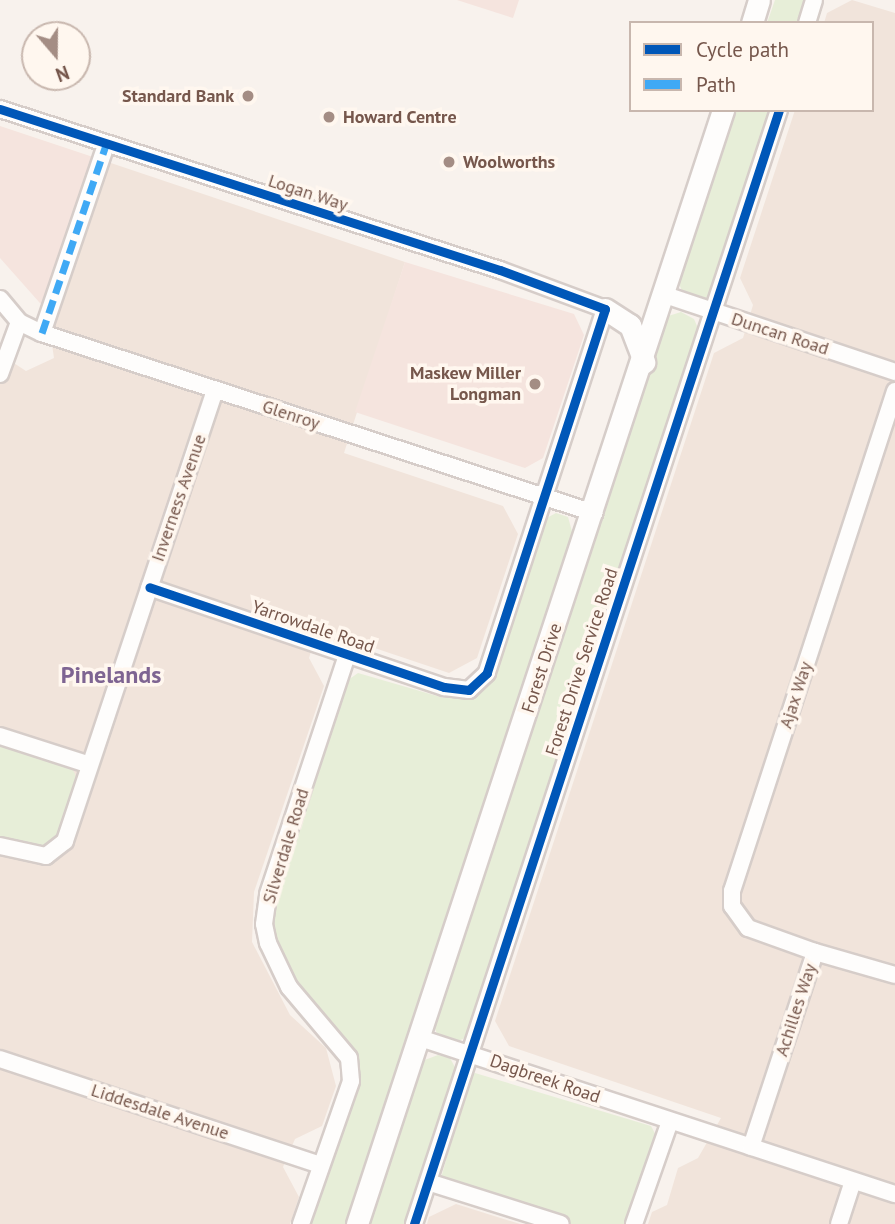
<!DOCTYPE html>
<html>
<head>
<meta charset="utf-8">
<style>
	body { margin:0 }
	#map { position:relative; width:895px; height:1224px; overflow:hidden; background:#f8f2ed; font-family:"PT Sans",sans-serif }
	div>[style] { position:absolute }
	.residential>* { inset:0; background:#f1e4db }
	.commercial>* { inset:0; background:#f5e4de }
	.green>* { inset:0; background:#e7eed8 }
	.roads { filter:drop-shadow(2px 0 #d6cdc9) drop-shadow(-2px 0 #d6cdc9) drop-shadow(0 2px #d6cdc9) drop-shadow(0 -2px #d6cdc9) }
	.street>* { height:16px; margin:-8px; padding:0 8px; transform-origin:8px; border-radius:8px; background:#fefdfc }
	.secondary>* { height:21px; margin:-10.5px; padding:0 10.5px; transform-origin:10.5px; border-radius:10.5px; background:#fefdfc }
	.quiet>* { height:7px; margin-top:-3.5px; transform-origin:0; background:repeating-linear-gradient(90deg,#3fa9f5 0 14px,transparent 0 21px) }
	.cycleway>* { height:9px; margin:-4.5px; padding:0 4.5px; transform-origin:4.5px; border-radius:4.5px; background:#0057b8 }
	.dots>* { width:19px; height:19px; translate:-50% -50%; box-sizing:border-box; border:4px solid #fff7ef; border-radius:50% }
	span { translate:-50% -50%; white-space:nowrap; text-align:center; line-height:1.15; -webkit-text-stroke:7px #fff7ef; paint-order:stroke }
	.poi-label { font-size:18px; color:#76574c; font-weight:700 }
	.right { translate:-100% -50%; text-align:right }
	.left { translate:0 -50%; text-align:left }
	.street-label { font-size:18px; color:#76574c }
	.district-label { font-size:24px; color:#7e6492; font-weight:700 }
	.legend { position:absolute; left:629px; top:21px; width:245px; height:91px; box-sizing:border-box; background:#fff7ef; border:2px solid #c8b7ae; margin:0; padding:9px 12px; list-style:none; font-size:21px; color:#76574c }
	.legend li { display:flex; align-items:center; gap:14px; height:35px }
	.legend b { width:35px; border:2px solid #c8b7ae }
	.north { position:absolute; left:21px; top:21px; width:70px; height:70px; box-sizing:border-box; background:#fff7ef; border:2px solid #c8b7ae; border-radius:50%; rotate:160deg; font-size:19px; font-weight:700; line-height:28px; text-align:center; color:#76574c }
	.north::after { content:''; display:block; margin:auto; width:24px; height:32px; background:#a48d84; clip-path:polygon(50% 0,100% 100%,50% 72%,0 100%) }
</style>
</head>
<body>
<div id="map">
	<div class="residential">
		<div style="clip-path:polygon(852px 0,895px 13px,895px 1224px,648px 1224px,652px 1212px,667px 1205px,678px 1168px,698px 1158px,721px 1118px,509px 1046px,495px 1021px,714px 353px,743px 338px,753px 305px,740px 278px,795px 110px,872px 110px,872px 23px,824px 23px,827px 13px)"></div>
		<div style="clip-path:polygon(99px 159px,405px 262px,344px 453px,503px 506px,518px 534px,477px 658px,449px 673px,318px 629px,309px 658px,324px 686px,254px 892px,252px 942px,290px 1015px,326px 1048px,336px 1086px,322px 1126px,295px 1139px,283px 1167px,299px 1197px,290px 1224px,0 1224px,0 354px,26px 371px,54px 358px,47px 311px)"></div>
		<div style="clip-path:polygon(456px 1204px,520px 1224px,427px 1224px,429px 1217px)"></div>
	</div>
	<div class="commercial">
		<div style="clip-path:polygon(457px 0,519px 0,513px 18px)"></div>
		<div style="clip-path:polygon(0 126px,99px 159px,47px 311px,0 258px)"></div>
		<div style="clip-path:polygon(405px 262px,574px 314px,584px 335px,543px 458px,525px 468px,355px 412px)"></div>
	</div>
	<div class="green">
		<div style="clip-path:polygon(775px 0,824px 0,818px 23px,767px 23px)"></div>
		<div style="clip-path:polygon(737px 110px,771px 110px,711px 297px,704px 302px,682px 291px,678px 281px)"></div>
		<div style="clip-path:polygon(681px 312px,694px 319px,700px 333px,467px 1037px,454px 1043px,439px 1038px,432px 1022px,665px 317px)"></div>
		<div style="clip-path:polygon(556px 513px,568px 517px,573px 535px,345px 1224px,308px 1224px,354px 1085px,325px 1025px,272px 951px,270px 909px,341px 685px,358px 673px,444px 698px,477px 690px,543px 520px)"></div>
		<div style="clip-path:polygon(0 743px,70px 765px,75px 774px,77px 784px,56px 844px,46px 849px,0 841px)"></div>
		<div style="clip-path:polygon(438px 1055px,450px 1058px,457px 1071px,406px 1224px,367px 1224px,422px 1061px)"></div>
		<div style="clip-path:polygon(475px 1073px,651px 1126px,658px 1139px,628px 1224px,571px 1224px,439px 1185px,470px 1075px)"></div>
	</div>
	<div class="roads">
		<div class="street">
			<div style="left:807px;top:23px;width:24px;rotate:-73deg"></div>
			<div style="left:0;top:109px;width:525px;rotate:17.85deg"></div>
			<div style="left:500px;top:270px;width:112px;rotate:20.4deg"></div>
			<div style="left:605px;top:309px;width:383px;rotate:108deg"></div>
			<div style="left:487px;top:673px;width:25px;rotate:137deg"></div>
			<div style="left:469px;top:690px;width:25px;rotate:-173deg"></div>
			<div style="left:444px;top:687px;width:311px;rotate:-161.3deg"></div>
			<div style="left:665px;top:295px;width:243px;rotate:18.5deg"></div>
			<div style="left:0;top:299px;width:30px;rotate:50deg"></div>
			<div style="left:19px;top:322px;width:25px;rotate:26deg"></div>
			<div style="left:42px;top:333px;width:581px;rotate:18.06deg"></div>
			<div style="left:42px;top:333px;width:199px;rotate:-71.2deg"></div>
			<div style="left:0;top:374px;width:55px;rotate:-69.9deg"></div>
			<div style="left:0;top:736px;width:91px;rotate:17.8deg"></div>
			<div style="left:0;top:846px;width:47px;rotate:12.3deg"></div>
			<div style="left:46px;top:856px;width:24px;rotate:-38deg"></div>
			<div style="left:65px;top:841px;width:475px;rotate:-71.6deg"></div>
			<div style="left:815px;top:952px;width:71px;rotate:-160.3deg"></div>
			<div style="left:748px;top:928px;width:27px;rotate:-126deg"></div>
			<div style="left:732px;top:906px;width:15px;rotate:-90deg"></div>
			<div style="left:732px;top:891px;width:526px;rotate:-71.94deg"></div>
			<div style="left:420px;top:1038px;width:500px;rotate:18.2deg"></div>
			<div style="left:0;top:1059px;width:337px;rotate:18.3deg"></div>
			<div style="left:751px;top:1147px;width:205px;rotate:-71.8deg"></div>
			<div style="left:815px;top:952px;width:83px;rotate:16deg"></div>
			<div style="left:428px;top:1182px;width:139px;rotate:17.5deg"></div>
			<div style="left:301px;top:1224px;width:151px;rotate:-70.7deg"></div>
			<div style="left:351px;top:1081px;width:23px;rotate:-95deg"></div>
			<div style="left:349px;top:1058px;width:93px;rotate:-130.2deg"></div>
			<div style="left:289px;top:987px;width:49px;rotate:-115.5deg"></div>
			<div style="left:268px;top:943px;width:19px;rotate:-102deg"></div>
			<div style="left:264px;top:924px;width:30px;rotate:-82deg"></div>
			<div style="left:268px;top:894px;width:252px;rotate:-71.7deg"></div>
			<div style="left:414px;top:1224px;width:1172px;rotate:-71.86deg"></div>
			<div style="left:634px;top:1224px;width:109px;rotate:-70.7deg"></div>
			<div style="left:839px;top:1224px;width:45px;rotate:-72deg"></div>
		</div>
		<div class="secondary">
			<div style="left:752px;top:23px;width:24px;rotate:-73deg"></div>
			<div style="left:605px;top:309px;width:30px;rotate:33deg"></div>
			<div style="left:630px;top:325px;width:40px;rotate:69deg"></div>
			<div style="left:357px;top:1224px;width:1173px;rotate:-71.81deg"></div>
		</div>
	</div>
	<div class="quiet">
		<div style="left:42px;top:333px;width:199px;rotate:-71.2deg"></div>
	</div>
	<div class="cycleway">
		<div style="left:0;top:109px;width:525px;rotate:17.85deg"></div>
		<div style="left:500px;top:270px;width:112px;rotate:20.4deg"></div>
		<div style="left:605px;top:309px;width:383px;rotate:108deg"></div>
		<div style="left:487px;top:673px;width:25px;rotate:137deg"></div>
		<div style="left:469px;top:690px;width:25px;rotate:-173deg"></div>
		<div style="left:444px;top:687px;width:311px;rotate:-161.3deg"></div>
		<div style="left:414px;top:1224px;width:1172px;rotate:-71.86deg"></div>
	</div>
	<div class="dots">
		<div style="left:248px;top:96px;background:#a48d84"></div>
		<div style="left:329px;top:117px;background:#a48d84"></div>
		<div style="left:449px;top:162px;background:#a48d84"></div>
		<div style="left:535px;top:384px;background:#a48d84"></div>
	</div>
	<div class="poi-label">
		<span class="right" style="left:234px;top:96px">Standard Bank</span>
		<span class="left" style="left:343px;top:117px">Howard Centre</span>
		<span class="left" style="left:463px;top:162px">Woolworths</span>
		<span class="right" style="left:521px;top:384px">Maskew Miller<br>Longman</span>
	</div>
	<div class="street-label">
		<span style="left:308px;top:193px;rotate:18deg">Logan Way</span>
		<span style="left:780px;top:334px;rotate:18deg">Duncan Road</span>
		<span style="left:291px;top:415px;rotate:18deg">Glenroy</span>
		<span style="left:179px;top:498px;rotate:-71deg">Inverness Avenue</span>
		<span style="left:313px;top:627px;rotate:19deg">Yarrowdale Road</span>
		<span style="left:582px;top:662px;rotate:-72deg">Forest Drive Service Road</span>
		<span style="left:542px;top:668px;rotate:-72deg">Forest Drive</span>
		<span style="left:796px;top:695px;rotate:-72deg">Ajax Way</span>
		<span style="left:286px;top:846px;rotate:-73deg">Silverdale Road</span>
		<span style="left:796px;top:1010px;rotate:-72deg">Achilles Way</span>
		<span style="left:545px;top:1079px;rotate:19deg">Dagbreek Road</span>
		<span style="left:160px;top:1112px;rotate:18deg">Liddesdale Avenue</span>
	</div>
	<div class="district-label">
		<span style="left:111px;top:675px">Pinelands</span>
	</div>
	<ul class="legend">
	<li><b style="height:9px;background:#0057b8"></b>Cycle path</li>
	<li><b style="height:9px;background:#3fa9f5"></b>Path</li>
	</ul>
	<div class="north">N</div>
</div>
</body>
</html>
